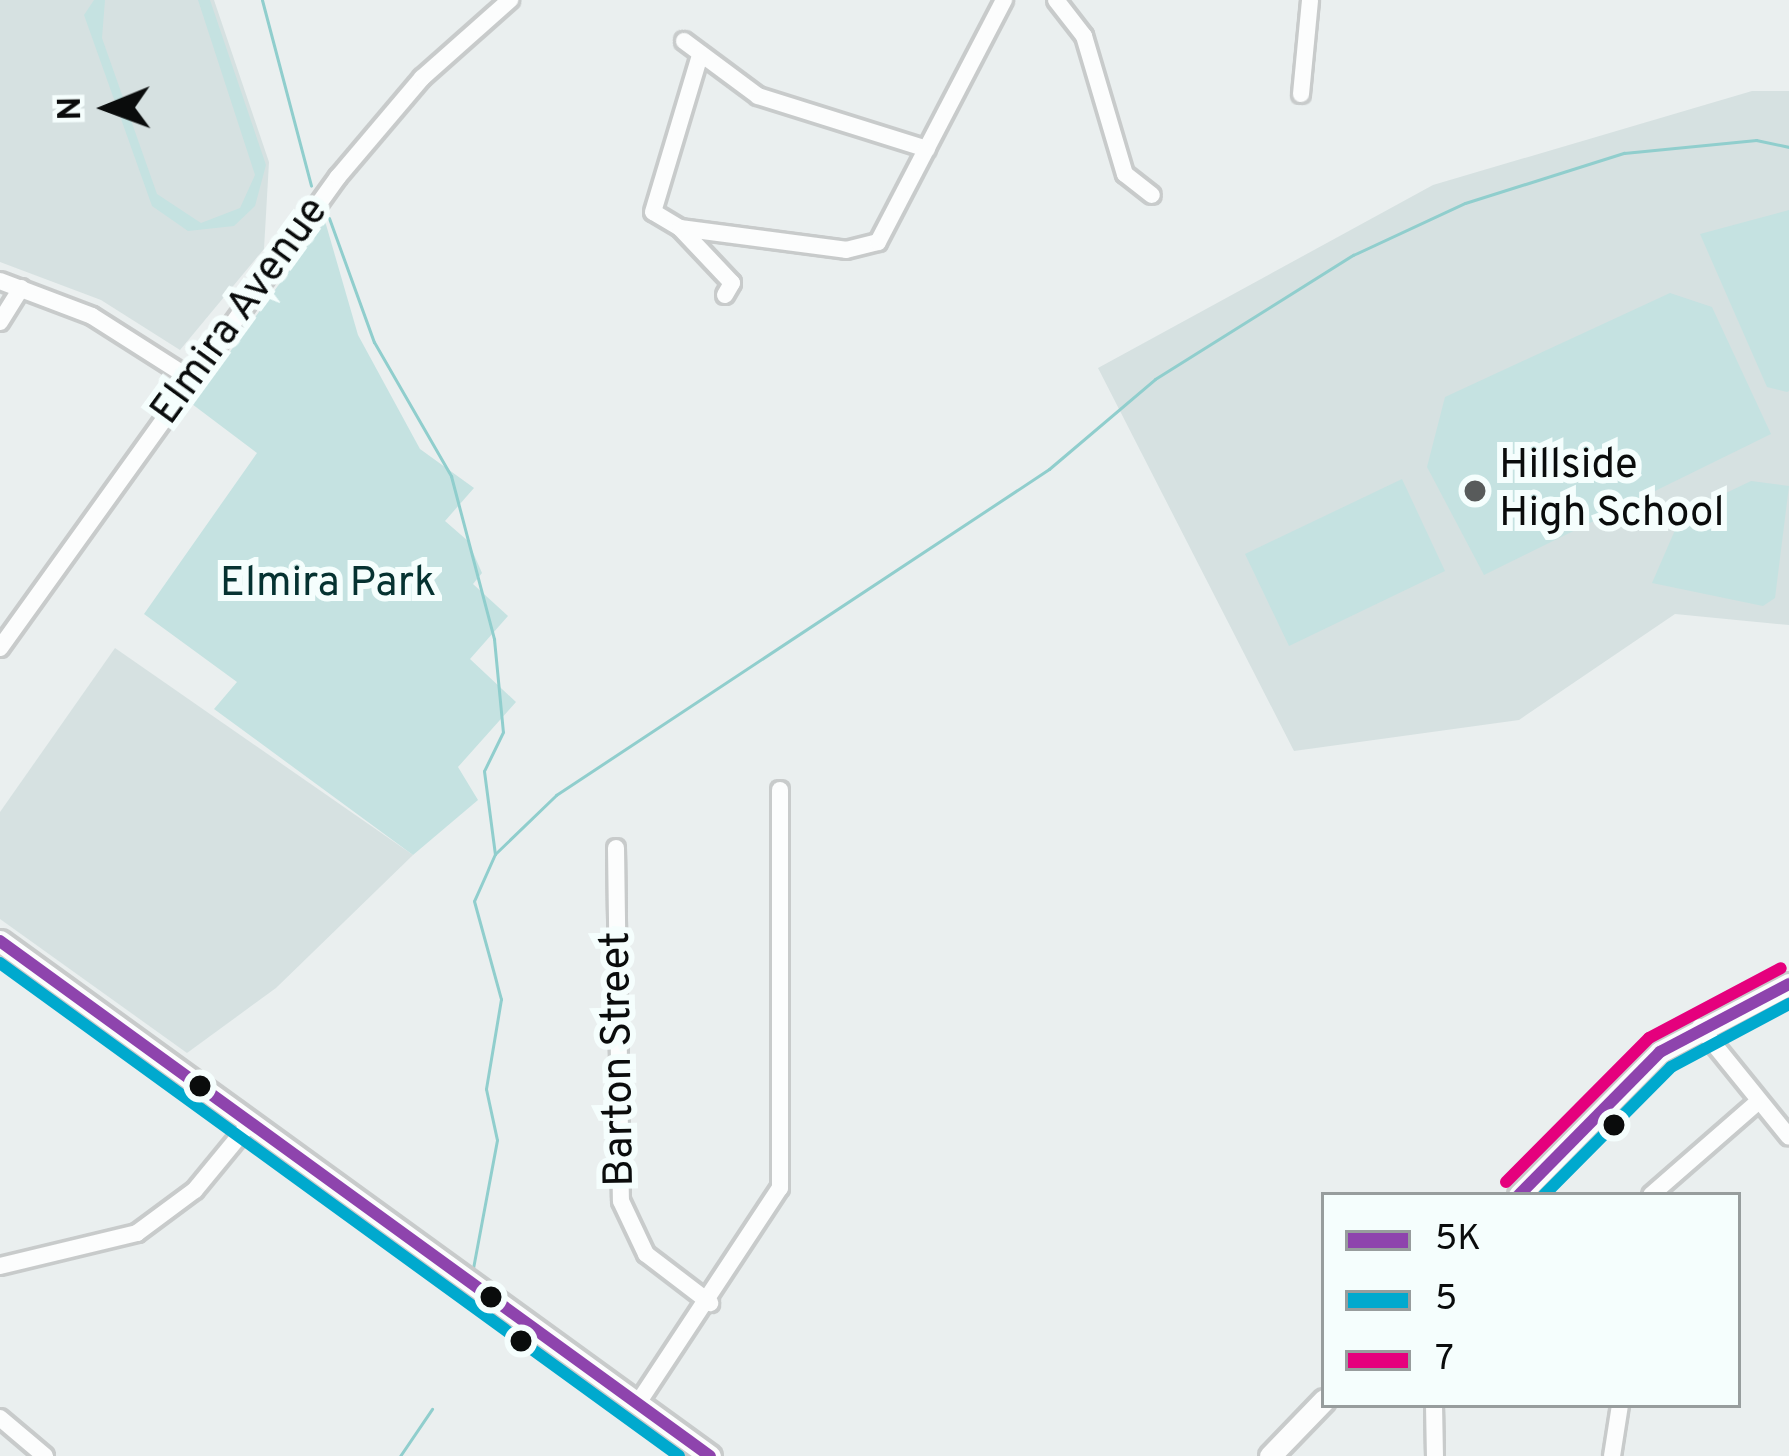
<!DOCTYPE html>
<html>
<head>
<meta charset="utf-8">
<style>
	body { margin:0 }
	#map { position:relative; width:1789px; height:1456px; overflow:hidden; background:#eaefef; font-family:Overpass,sans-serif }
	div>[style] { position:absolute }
	.built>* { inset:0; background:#d6e1e1 }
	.green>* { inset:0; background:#c5e2e1 }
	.stream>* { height:3px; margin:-1.5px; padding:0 1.5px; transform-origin:1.5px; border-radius:1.5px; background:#90cecd }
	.roads { filter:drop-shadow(3px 0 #c8cbcb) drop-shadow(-3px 0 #c8cbcb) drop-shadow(0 3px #c8cbcb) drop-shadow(0 -3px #c8cbcb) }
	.minor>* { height:16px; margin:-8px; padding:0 8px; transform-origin:8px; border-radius:8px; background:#fcfdfd }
	.major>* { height:21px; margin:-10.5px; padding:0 10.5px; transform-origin:10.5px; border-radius:10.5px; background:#fcfdfd }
	.bus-1>* { height:12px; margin:-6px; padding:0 6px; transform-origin:6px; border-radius:6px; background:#8e44ad }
	.bus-2>* { height:12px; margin:-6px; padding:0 6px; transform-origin:6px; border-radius:6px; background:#00a9ce }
	.bus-3>* { height:12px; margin:-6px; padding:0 6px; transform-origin:6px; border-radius:6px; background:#e5007d }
	.dots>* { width:33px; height:33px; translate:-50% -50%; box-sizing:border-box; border:6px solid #f5fefd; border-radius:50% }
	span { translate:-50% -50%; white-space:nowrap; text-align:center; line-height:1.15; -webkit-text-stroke:12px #f5fefd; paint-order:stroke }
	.street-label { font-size:42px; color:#0a0c0c }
	.poi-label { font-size:42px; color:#0a0c0c }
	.left { translate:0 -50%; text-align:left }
	.park-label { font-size:42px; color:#053231 }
	.legend { position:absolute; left:1321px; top:1192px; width:420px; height:216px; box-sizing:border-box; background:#f5fefd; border:3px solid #979d9d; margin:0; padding:15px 21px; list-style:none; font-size:36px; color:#0a0c0c }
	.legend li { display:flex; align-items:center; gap:24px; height:60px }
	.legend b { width:60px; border:3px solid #979d9d }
	.north { position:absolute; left:48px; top:48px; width:120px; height:120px; -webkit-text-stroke:9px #f5fefd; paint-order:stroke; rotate:269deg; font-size:33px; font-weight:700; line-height:48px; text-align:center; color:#0a0c0c }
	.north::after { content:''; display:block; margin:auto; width:42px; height:54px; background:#0a0c0c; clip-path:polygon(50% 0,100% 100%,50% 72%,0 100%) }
</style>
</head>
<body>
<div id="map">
	<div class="built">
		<div style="clip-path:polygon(0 0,214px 0,269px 162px,264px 249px,180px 350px,101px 300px,0 262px)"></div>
		<div style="clip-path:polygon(1752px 91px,1789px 91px,1789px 625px,1675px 614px,1519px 720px,1294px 751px,1098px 368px,1433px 185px)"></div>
		<div style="clip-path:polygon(115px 648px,413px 855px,276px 988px,187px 1053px,0 919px,0 812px)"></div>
	</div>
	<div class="green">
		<div style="clip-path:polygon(94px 0,105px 0,102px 38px,157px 194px,201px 223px,240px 208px,255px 175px,198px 0,210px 0,266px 165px,255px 206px,234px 226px,188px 231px,152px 206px,84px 15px)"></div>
		<div style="clip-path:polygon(1789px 210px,1789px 391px,1787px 392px,1767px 387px,1700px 234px)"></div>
		<div style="clip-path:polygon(325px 221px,358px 335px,420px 449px,474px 488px,445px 521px,468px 541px,482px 573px,473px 584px,508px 616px,470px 659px,516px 702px,458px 767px,478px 800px,413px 855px,214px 709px,237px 682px,144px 614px,257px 453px,192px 404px)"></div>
		<div style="clip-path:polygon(1670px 293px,1712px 307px,1771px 434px,1484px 575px,1427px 467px,1445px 397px)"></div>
		<div style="clip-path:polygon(1402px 479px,1445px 571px,1289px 646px,1245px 554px)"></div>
		<div style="clip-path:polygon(1751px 481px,1789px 486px,1775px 598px,1763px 606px,1652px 583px,1682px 514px)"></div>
	</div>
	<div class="stream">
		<div style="left:262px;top:0;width:192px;rotate:75.2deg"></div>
		<div style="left:329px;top:218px;width:132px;rotate:70.1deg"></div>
		<div style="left:374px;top:342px;width:155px;rotate:60.1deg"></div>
		<div style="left:451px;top:476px;width:169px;rotate:75.2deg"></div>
		<div style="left:494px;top:639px;width:93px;rotate:84.5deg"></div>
		<div style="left:503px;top:732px;width:43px;rotate:116deg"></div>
		<div style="left:484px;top:771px;width:84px;rotate:82.5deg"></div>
		<div style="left:495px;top:854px;width:51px;rotate:114.1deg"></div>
		<div style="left:474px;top:901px;width:102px;rotate:74.6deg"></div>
		<div style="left:501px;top:999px;width:91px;rotate:99.5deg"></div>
		<div style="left:486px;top:1089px;width:52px;rotate:77.8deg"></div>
		<div style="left:497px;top:1140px;width:130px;rotate:100.6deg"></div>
		<div style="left:495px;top:854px;width:85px;rotate:-44deg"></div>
		<div style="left:556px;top:795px;width:591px;rotate:-33.47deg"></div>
		<div style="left:1049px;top:469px;width:139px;rotate:-40.3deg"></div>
		<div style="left:1155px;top:379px;width:234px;rotate:-32.1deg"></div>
		<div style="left:1353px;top:255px;width:123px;rotate:-24.9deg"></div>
		<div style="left:1465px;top:203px;width:167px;rotate:-17.5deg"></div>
		<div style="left:1624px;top:153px;width:133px;rotate:-5.6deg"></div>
		<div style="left:1756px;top:140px;width:34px;rotate:12deg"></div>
		<div style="left:400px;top:1456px;width:57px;rotate:-55.8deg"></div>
	</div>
	<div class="roads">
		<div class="minor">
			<div style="left:1056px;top:0;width:46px;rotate:52.1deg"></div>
			<div style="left:1084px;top:36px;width:144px;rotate:73.5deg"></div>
			<div style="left:1125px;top:174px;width:34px;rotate:38deg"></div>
			<div style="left:684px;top:41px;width:92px;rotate:36.6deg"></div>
			<div style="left:758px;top:96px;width:177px;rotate:17.4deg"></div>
			<div style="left:1301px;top:94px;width:94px;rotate:-84.5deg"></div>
			<div style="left:680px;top:228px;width:31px;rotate:-149deg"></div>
			<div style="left:653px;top:212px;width:160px;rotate:-73.3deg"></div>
			<div style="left:0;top:281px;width:98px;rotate:20.8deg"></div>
			<div style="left:92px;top:316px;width:117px;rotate:32.5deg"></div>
			<div style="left:725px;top:295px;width:14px;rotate:-60deg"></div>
			<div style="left:732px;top:283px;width:76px;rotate:-133.4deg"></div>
			<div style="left:680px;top:228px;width:167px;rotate:7.5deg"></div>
			<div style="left:846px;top:250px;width:33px;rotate:-14deg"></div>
			<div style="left:878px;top:242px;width:273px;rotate:-62.5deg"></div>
			<div style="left:0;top:322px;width:40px;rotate:-58deg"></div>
			<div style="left:0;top:648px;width:580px;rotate:-54.34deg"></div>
			<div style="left:338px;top:177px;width:130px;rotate:-49.7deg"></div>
			<div style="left:422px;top:78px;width:118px;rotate:-41.6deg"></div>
			<div style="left:616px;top:848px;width:353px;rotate:89.2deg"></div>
			<div style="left:621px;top:1201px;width:59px;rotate:64.7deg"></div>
			<div style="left:646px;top:1254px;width:81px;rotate:37.4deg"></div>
			<div style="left:1700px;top:1027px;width:141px;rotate:51deg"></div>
			<div style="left:1651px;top:1195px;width:137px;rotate:-41.1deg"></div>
			<div style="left:0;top:1266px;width:141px;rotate:-13.5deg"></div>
			<div style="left:137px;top:1233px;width:72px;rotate:-36.6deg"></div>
			<div style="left:195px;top:1190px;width:87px;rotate:-50.6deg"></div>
			<div style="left:638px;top:1403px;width:258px;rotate:-56.6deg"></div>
			<div style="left:780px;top:1188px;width:398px;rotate:-90deg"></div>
			<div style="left:1434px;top:1405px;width:51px;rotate:88.9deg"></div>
			<div style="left:0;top:1418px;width:59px;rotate:40.2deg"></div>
			<div style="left:1612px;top:1456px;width:52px;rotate:-81.1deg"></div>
		</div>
		<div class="major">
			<div style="left:0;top:941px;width:877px;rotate:35.96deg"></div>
			<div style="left:1519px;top:1195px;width:201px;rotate:-45.4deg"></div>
			<div style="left:1660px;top:1052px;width:146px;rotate:-27.8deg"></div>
			<div style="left:1270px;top:1456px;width:78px;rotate:-46deg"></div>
		</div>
	</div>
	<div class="bus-1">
		<div style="left:0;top:941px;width:877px;rotate:35.96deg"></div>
		<div style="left:1519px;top:1195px;width:201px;rotate:-45.4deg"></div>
		<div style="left:1660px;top:1052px;width:146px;rotate:-27.8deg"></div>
	</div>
	<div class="bus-2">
		<div style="left:0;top:963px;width:839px;rotate:35.98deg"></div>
		<div style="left:1544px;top:1195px;width:180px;rotate:-45.2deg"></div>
		<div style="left:1671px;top:1067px;width:134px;rotate:-28.1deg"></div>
	</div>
	<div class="bus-3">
		<div style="left:1506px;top:1182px;width:203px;rotate:-45.2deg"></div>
		<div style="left:1649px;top:1038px;width:149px;rotate:-27.9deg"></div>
	</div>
	<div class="dots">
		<div style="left:1475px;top:491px;background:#585b5b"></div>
		<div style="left:200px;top:1086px;background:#0a0c0c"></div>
		<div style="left:1614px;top:1125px;background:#0a0c0c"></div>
		<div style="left:491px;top:1297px;background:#0a0c0c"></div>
		<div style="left:521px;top:1341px;background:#0a0c0c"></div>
	</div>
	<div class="street-label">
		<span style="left:241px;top:312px;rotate:-54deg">Elmira Avenue</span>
		<span style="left:620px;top:1059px;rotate:-91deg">Barton Street</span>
	</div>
	<div class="poi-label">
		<span class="left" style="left:1499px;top:491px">Hillside<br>High School</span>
	</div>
	<div class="park-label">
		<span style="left:328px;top:585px">Elmira Park</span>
	</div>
	<ul class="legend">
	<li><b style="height:15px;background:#8e44ad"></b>5K</li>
	<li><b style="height:15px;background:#00a9ce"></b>5</li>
	<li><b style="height:15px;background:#e5007d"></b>7</li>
	</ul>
	<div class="north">N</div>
</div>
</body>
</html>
